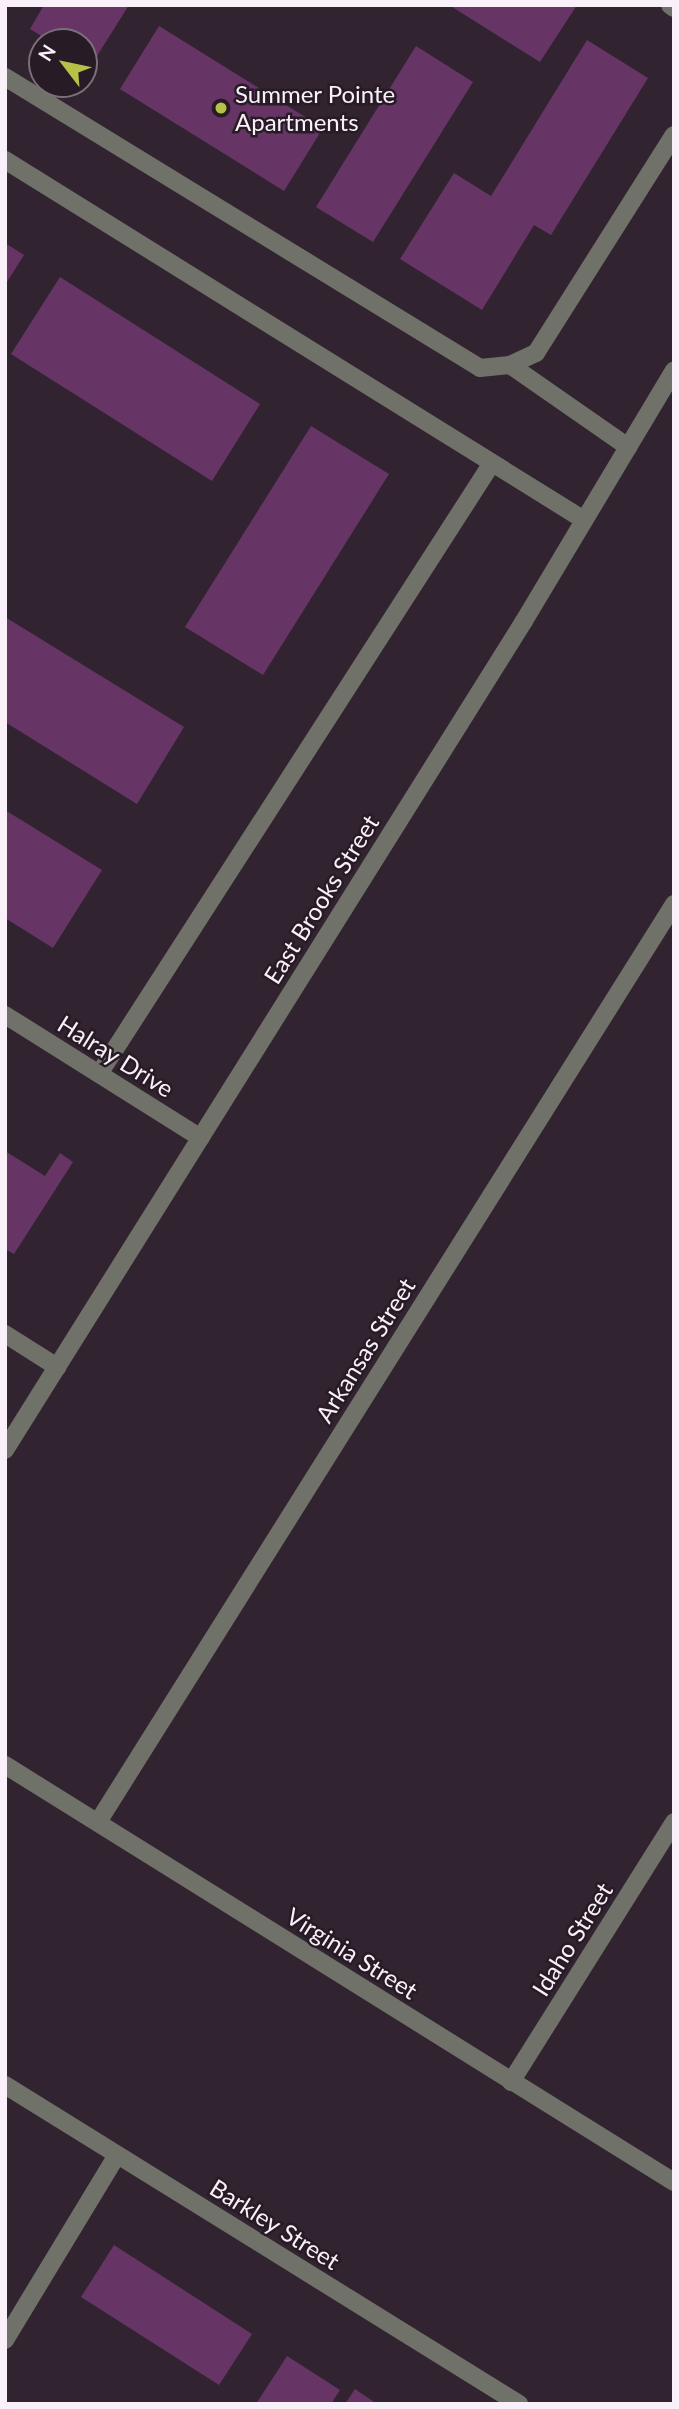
<!DOCTYPE html>
<html>
<head>
<meta charset="utf-8">
<style>
	body { margin:0 }
	#map { position:relative; width:679px; height:2409px; overflow:hidden; background:#312430; font-family:Lato,sans-serif }
	div>[style] { position:absolute }
	.building>* { inset:0; background:#663566 }
	.minor>* { height:18px; margin:-9px; padding:0 9px; transform-origin:9px; border-radius:9px; background:#707269 }
	.dots>* { width:19px; height:19px; translate:-50% -50%; box-sizing:border-box; border:4px solid #271b26; border-radius:50% }
	span { translate:-50% -50%; white-space:nowrap; text-align:center; line-height:1.15; -webkit-text-stroke:5px #271b26; paint-order:stroke }
	.poi-label { font-size:24px; color:#f9f0f9 }
	.left { translate:0 -50%; text-align:left }
	.street-label { font-size:24px; color:#f9f0f9 }
	.frame { position:absolute; inset:0; border:7px solid #f9f0f9; pointer-events:none }
	.north { position:absolute; left:28px; top:28px; width:70px; height:70px; box-sizing:border-box; background:#271b26; border:2px solid #7b707a; border-radius:50%; rotate:302deg; font-size:19px; font-weight:700; line-height:28px; text-align:center; color:#f9f0f9 }
	.north::after { content:''; display:block; margin:auto; width:24px; height:32px; background:#b7c148; clip-path:polygon(50% 0,100% 100%,50% 72%,0 100%) }
</style>
</head>
<body>
<div id="map">
	<div class="building">
		<div style="clip-path:polygon(44px 5px,129px 5px,90px 67px,84px 63px,84px 42px,51px 42px,30px 29px)"></div>
		<div style="clip-path:polygon(449px 5px,577px 5px,540px 62px)"></div>
		<div style="clip-path:polygon(159px 26px,323px 128px,284px 191px,120px 89px)"></div>
		<div style="clip-path:polygon(587px 40px,648px 78px,551px 235px,534px 225px,482px 310px,400px 259px,454px 173px,491px 196px)"></div>
		<div style="clip-path:polygon(416px 46px,473px 82px,373px 242px,316px 207px)"></div>
		<div style="clip-path:polygon(5px 243px,24px 255px,5px 285px)"></div>
		<div style="clip-path:polygon(60px 277px,260px 404px,212px 481px,11px 354px)"></div>
		<div style="clip-path:polygon(311px 426px,389px 474px,263px 675px,185px 627px)"></div>
		<div style="clip-path:polygon(5px 617px,184px 727px,137px 804px,5px 722px)"></div>
		<div style="clip-path:polygon(5px 810px,102px 870px,53px 948px,5px 918px)"></div>
		<div style="clip-path:polygon(5px 1151px,45px 1176px,60px 1153px,73px 1162px,14px 1254px,5px 1249px)"></div>
		<div style="clip-path:polygon(114px 2245px,252px 2334px,219px 2385px,81px 2297px)"></div>
		<div style="clip-path:polygon(287px 2356px,340px 2390px,331px 2404px,256px 2404px)"></div>
		<div style="clip-path:polygon(355px 2389px,377px 2404px,345px 2404px)"></div>
	</div>
	<div class="minor">
		<div style="left:670px;top:5px;width:5px;rotate:37deg"></div>
		<div style="left:5px;top:77px;width:557px;rotate:31.49deg"></div>
		<div style="left:480px;top:368px;width:30px;rotate:-6deg"></div>
		<div style="left:510px;top:365px;width:29px;rotate:-25deg"></div>
		<div style="left:536px;top:353px;width:258px;rotate:-57.7deg"></div>
		<div style="left:5px;top:160px;width:682px;rotate:31.87deg"></div>
		<div style="left:510px;top:365px;width:144px;rotate:34.8deg"></div>
		<div style="left:5px;top:1015px;width:231px;rotate:32.1deg"></div>
		<div style="left:99px;top:1074px;width:726px;rotate:-57.25deg"></div>
		<div style="left:5px;top:1334px;width:62px;rotate:32.4deg"></div>
		<div style="left:5px;top:1450px;width:978px;rotate:-57.95deg"></div>
		<div style="left:524px;top:621px;width:292px;rotate:-59.1deg"></div>
		<div style="left:5px;top:1765px;width:788px;rotate:31.94deg"></div>
		<div style="left:98px;top:1822px;width:1084px;rotate:-57.89deg"></div>
		<div style="left:511px;top:2082px;width:307px;rotate:-57.9deg"></div>
		<div style="left:5px;top:2085px;width:605px;rotate:31.82deg"></div>
		<div style="left:5px;top:2340px;width:216px;rotate:-58.8deg"></div>
	</div>
	<div class="dots">
		<div style="left:221px;top:108px;background:#b7c148"></div>
	</div>
	<div class="poi-label">
		<span class="left" style="left:235px;top:108px">Summer Pointe<br>Apartments</span>
	</div>
	<div class="street-label">
		<span style="left:321px;top:899px;rotate:-58deg">East Brooks Street</span>
		<span style="left:116px;top:1056px;rotate:32deg">Halray Drive</span>
		<span style="left:365px;top:1350px;rotate:-58deg">Arkansas Street</span>
		<span style="left:572px;top:1939px;rotate:-58deg">Idaho Street</span>
		<span style="left:352px;top:1953px;rotate:32deg">Virginia Street</span>
		<span style="left:275px;top:2224px;rotate:32deg">Barkley Street</span>
	</div>
	<div class="frame"></div>
	<div class="north">N</div>
</div>
</body>
</html>
